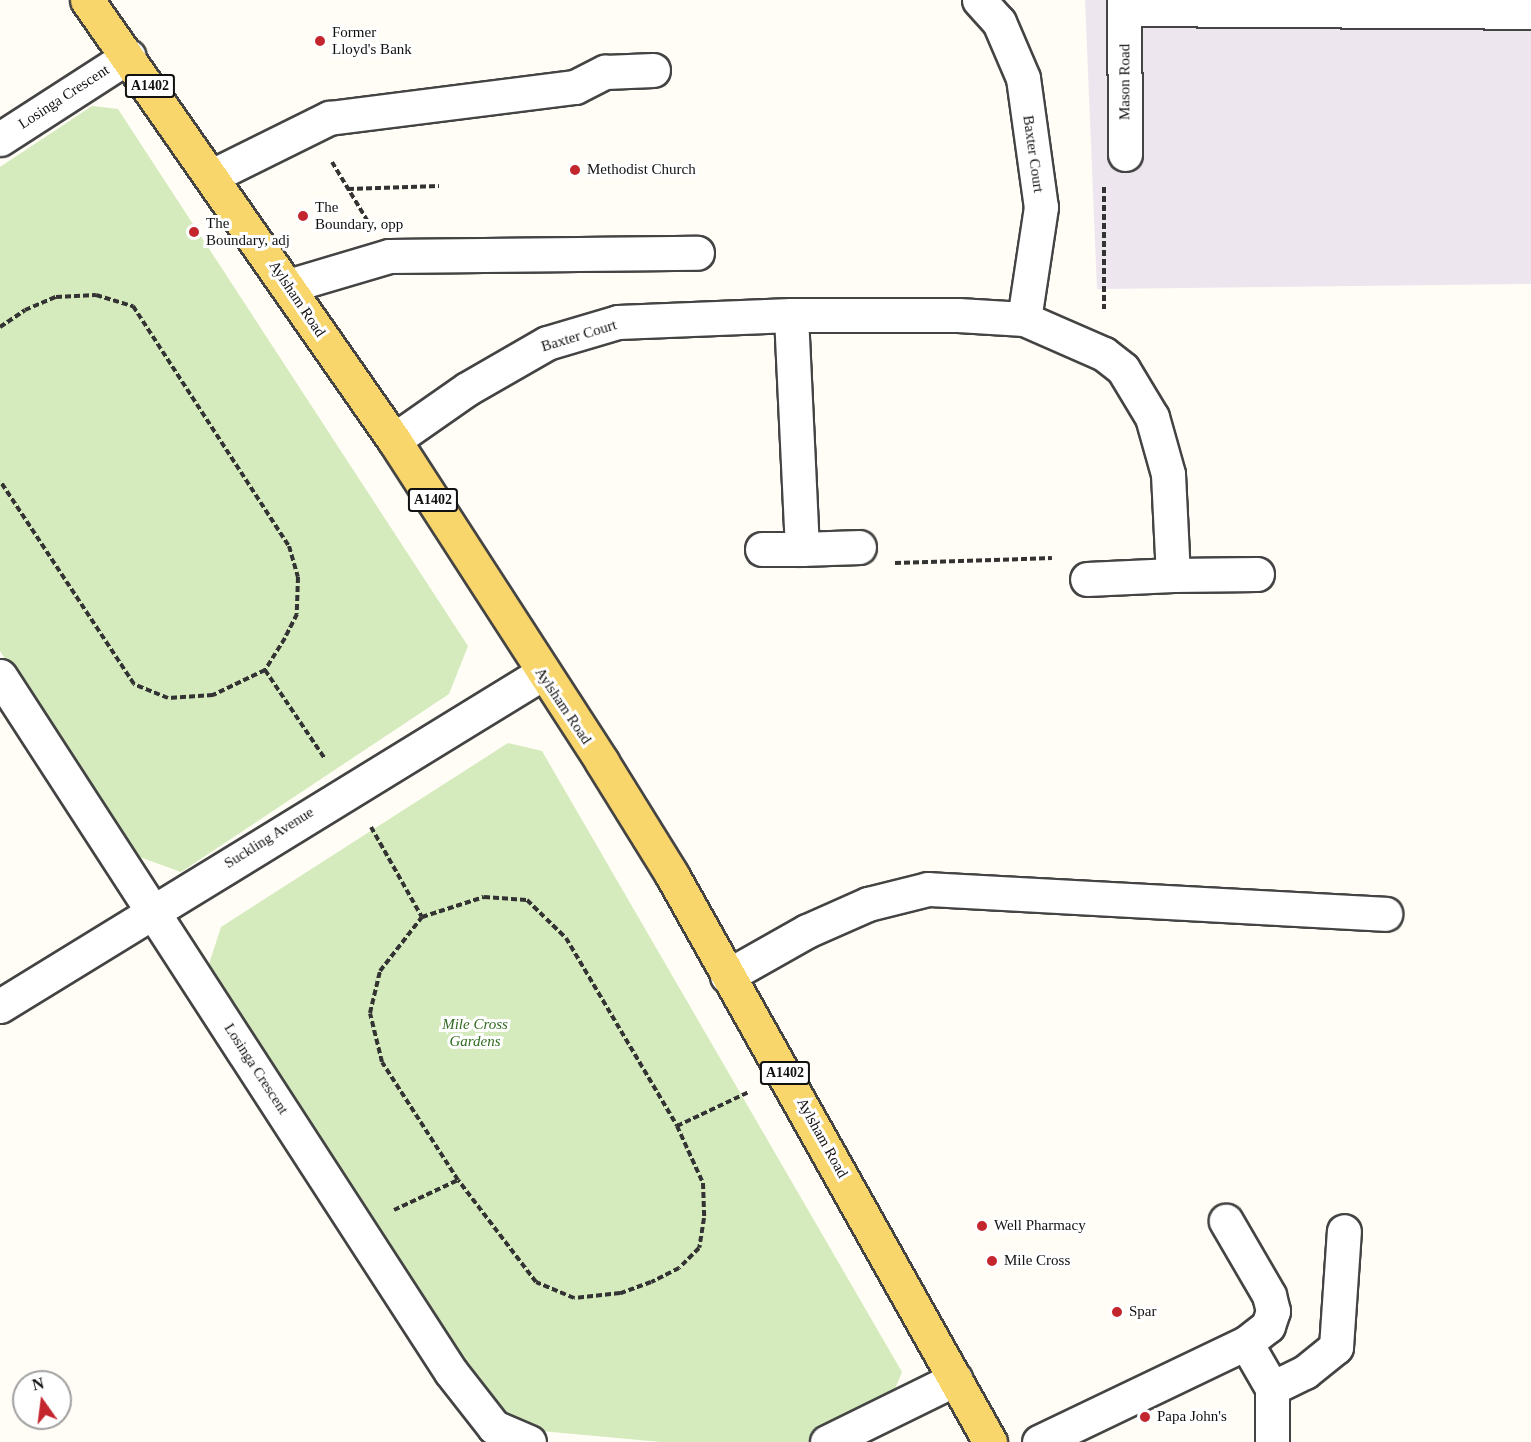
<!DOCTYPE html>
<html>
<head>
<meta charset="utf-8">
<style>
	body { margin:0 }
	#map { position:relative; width:1531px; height:1442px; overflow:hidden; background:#fffdf5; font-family:"Times New Roman",serif }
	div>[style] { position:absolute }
	.industrial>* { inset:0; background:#eee6ef }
	.green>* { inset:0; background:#d5ebbd }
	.path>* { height:4px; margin-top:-2px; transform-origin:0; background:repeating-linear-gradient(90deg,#333 0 6px,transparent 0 9px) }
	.roads { filter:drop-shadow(2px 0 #444) drop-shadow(-2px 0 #444) drop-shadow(0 2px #444) drop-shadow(0 -2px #444) }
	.minor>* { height:33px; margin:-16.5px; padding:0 16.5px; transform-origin:16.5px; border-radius:16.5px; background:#fff }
	.major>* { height:33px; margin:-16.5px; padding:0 16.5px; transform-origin:16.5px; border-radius:16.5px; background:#f9d66b }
	.dots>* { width:16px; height:16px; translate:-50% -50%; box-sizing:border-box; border:3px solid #fff; border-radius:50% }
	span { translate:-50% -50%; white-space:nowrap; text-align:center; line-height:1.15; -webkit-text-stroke:6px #fff; paint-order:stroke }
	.shield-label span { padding:2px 4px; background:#fff; border:2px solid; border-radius:4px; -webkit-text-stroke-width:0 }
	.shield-label { font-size:14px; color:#111; font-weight:700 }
	.poi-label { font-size:15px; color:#111 }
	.left { translate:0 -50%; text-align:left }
	.street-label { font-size:15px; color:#111 }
	.park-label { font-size:15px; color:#2f6b1f; font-style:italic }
	.north { position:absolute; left:12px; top:1370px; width:60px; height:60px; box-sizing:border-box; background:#fff; border:2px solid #a0a0a0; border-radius:50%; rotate:346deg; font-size:16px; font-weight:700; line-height:24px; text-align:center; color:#111 }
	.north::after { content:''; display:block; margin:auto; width:21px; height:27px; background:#c4262e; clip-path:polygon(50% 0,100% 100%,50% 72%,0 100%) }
</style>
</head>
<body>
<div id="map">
	<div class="industrial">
		<div style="clip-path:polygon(1085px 0,1531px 0,1531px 284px,1097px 289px)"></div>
	</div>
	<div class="green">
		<div style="clip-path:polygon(92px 106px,118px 109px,468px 646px,449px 694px,181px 872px,131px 854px,0 651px,0 167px)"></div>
		<div style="clip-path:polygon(508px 743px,542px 751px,902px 1372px,893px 1394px,807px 1442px,661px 1442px,530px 1430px,485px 1402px,208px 967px,221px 927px)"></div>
	</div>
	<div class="path">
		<div style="left:332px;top:162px;width:68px;rotate:58.9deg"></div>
		<div style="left:1104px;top:187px;width:122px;rotate:90deg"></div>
		<div style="left:348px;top:189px;width:91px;rotate:-1.9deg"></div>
		<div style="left:0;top:327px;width:30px;rotate:-34deg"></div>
		<div style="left:25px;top:310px;width:34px;rotate:-23deg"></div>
		<div style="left:56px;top:297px;width:40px;rotate:-2.9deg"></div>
		<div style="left:96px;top:295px;width:39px;rotate:17deg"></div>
		<div style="left:133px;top:306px;width:286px;rotate:57deg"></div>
		<div style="left:289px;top:546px;width:32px;rotate:74deg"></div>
		<div style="left:298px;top:577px;width:37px;rotate:92deg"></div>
		<div style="left:297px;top:614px;width:27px;rotate:117deg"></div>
		<div style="left:285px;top:638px;width:38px;rotate:122deg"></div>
		<div style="left:265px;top:670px;width:58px;rotate:154.3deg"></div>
		<div style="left:213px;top:695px;width:45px;rotate:176.2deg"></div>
		<div style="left:168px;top:698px;width:37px;rotate:-158deg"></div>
		<div style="left:134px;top:684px;width:243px;rotate:-123.4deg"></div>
		<div style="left:895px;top:563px;width:157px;rotate:-1.8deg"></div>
		<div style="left:265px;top:670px;width:107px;rotate:56deg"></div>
		<div style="left:371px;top:827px;width:103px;rotate:60.5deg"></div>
		<div style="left:484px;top:897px;width:43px;rotate:4deg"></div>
		<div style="left:527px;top:900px;width:54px;rotate:44.3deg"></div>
		<div style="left:566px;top:938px;width:218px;rotate:59.4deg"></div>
		<div style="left:677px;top:1126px;width:63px;rotate:65.5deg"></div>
		<div style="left:703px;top:1183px;width:35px;rotate:88deg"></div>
		<div style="left:704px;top:1218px;width:30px;rotate:99deg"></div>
		<div style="left:699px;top:1248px;width:28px;rotate:135deg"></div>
		<div style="left:679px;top:1268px;width:31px;rotate:153deg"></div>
		<div style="left:651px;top:1282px;width:33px;rotate:160deg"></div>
		<div style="left:620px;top:1293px;width:46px;rotate:173.8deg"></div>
		<div style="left:574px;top:1298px;width:41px;rotate:-157.2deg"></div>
		<div style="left:536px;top:1282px;width:128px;rotate:-127.4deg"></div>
		<div style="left:458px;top:1180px;width:140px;rotate:-122.8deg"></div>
		<div style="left:382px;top:1062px;width:50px;rotate:-103.8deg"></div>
		<div style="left:370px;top:1013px;width:43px;rotate:-76.6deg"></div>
		<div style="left:380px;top:971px;width:68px;rotate:-52.1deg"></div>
		<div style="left:422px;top:917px;width:65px;rotate:-17.9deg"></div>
		<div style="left:677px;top:1126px;width:80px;rotate:-25.3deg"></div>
		<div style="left:394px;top:1210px;width:71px;rotate:-25.1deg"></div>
	</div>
	<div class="roads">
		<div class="minor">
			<div style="left:979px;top:0;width:30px;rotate:48deg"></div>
			<div style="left:999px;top:22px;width:61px;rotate:66.8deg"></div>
			<div style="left:1023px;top:78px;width:130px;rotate:82.1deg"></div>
			<div style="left:1041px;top:207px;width:113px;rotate:98.6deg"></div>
			<div style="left:1124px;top:0;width:154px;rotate:89.6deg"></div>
			<div style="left:1125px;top:9px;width:406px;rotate:0.4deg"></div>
			<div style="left:0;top:139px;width:153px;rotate:-32.8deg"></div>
			<div style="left:212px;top:176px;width:131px;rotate:-26.4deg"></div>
			<div style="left:329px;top:118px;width:248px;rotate:-7.2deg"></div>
			<div style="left:575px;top:87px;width:34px;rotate:-27deg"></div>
			<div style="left:605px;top:72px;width:48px;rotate:-2.4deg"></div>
			<div style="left:288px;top:286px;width:105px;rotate:-16.5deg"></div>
			<div style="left:389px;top:256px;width:308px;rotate:-0.6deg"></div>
			<div style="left:394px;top:440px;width:89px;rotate:-34.9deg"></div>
			<div style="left:467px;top:389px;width:92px;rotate:-29.9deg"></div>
			<div style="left:547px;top:343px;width:74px;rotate:-16.5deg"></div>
			<div style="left:618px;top:322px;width:173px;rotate:-2.3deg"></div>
			<div style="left:791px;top:315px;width:167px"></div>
			<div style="left:958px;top:315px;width:66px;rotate:3.5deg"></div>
			<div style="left:1024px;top:319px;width:87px;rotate:23.6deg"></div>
			<div style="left:1104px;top:354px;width:24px;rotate:38deg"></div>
			<div style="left:1123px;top:369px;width:56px;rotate:58.9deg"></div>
			<div style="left:1152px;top:417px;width:59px;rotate:74.3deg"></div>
			<div style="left:1168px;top:474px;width:101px;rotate:87.2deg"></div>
			<div style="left:1173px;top:575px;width:86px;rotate:177.3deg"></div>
			<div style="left:762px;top:549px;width:40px"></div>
			<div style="left:802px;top:549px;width:234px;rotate:-92.7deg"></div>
			<div style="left:802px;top:549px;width:57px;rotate:-2deg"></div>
			<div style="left:1173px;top:575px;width:84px;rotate:-0.7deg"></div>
			<div style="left:0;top:676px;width:829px;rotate:57.06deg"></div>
			<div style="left:451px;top:1372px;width:70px;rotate:52deg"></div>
			<div style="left:494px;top:1427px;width:38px;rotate:23deg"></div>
			<div style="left:727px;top:976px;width:92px;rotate:-29.4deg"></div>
			<div style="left:807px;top:931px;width:67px;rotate:-23.9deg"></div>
			<div style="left:868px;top:904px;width:62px;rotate:-14deg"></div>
			<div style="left:928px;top:889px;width:458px;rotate:3.1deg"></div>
			<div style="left:0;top:1006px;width:635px;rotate:-31.54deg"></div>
			<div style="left:1246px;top:1343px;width:52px;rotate:60deg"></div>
			<div style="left:1272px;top:1388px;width:54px;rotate:90deg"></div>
			<div style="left:1272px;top:1388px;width:37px;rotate:-26deg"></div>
			<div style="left:1305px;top:1372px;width:40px;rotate:-39deg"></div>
			<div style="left:1336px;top:1347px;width:116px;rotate:-86.1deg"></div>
			<div style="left:827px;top:1442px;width:143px;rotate:-26.2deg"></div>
			<div style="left:1039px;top:1442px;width:229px;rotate:-25.6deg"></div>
			<div style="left:1246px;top:1343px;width:28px;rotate:-38deg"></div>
			<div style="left:1268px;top:1326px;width:16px;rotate:-72deg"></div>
			<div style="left:1273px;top:1311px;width:16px;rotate:-104deg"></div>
			<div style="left:1269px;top:1295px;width:86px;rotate:-120.2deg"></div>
		</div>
		<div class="major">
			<div style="left:87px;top:0;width:537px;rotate:55.1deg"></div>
			<div style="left:394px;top:440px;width:383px;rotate:57.1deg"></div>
			<div style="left:602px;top:762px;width:133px;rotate:58.2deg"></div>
			<div style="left:672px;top:875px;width:650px;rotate:60.71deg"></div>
		</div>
	</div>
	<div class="dots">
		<div style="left:320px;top:41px;background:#c4262e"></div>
		<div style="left:575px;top:170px;background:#c4262e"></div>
		<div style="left:303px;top:216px;background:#c4262e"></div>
		<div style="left:194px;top:232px;background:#c4262e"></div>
		<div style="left:982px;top:1226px;background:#c4262e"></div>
		<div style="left:992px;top:1261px;background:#c4262e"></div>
		<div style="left:1117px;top:1312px;background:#c4262e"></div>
		<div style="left:1145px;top:1417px;background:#c4262e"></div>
	</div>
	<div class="shield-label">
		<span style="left:150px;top:86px">A1402</span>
		<span style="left:433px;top:500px">A1402</span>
		<span style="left:785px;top:1073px">A1402</span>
	</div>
	<div class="poi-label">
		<span class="left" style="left:332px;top:41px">Former<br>Lloyd's Bank</span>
		<span class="left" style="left:587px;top:170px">Methodist Church</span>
		<span class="left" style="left:315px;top:216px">The<br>Boundary, opp</span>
		<span class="left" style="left:206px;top:232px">The<br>Boundary, adj</span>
		<span class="left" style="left:994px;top:1226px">Well Pharmacy</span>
		<span class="left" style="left:1004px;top:1261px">Mile Cross</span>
		<span class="left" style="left:1129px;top:1312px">Spar</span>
		<span class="left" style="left:1157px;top:1417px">Papa John's</span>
	</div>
	<div class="street-label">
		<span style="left:1125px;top:82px;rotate:-90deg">Mason Road</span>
		<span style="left:64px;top:97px;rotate:-33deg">Losinga Crescent</span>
		<span style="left:1033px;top:154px;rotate:82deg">Baxter Court</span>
		<span style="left:297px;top:299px;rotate:56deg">Aylsham Road</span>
		<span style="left:579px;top:336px;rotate:-17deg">Baxter Court</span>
		<span style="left:563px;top:706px;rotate:56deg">Aylsham Road</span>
		<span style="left:269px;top:838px;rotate:-32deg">Suckling Avenue</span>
		<span style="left:256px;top:1069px;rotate:57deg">Losinga Crescent</span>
		<span style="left:822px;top:1138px;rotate:61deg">Aylsham Road</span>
	</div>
	<div class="park-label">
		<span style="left:475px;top:1033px">Mile Cross<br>Gardens</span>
	</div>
	<div class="north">N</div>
</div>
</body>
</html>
